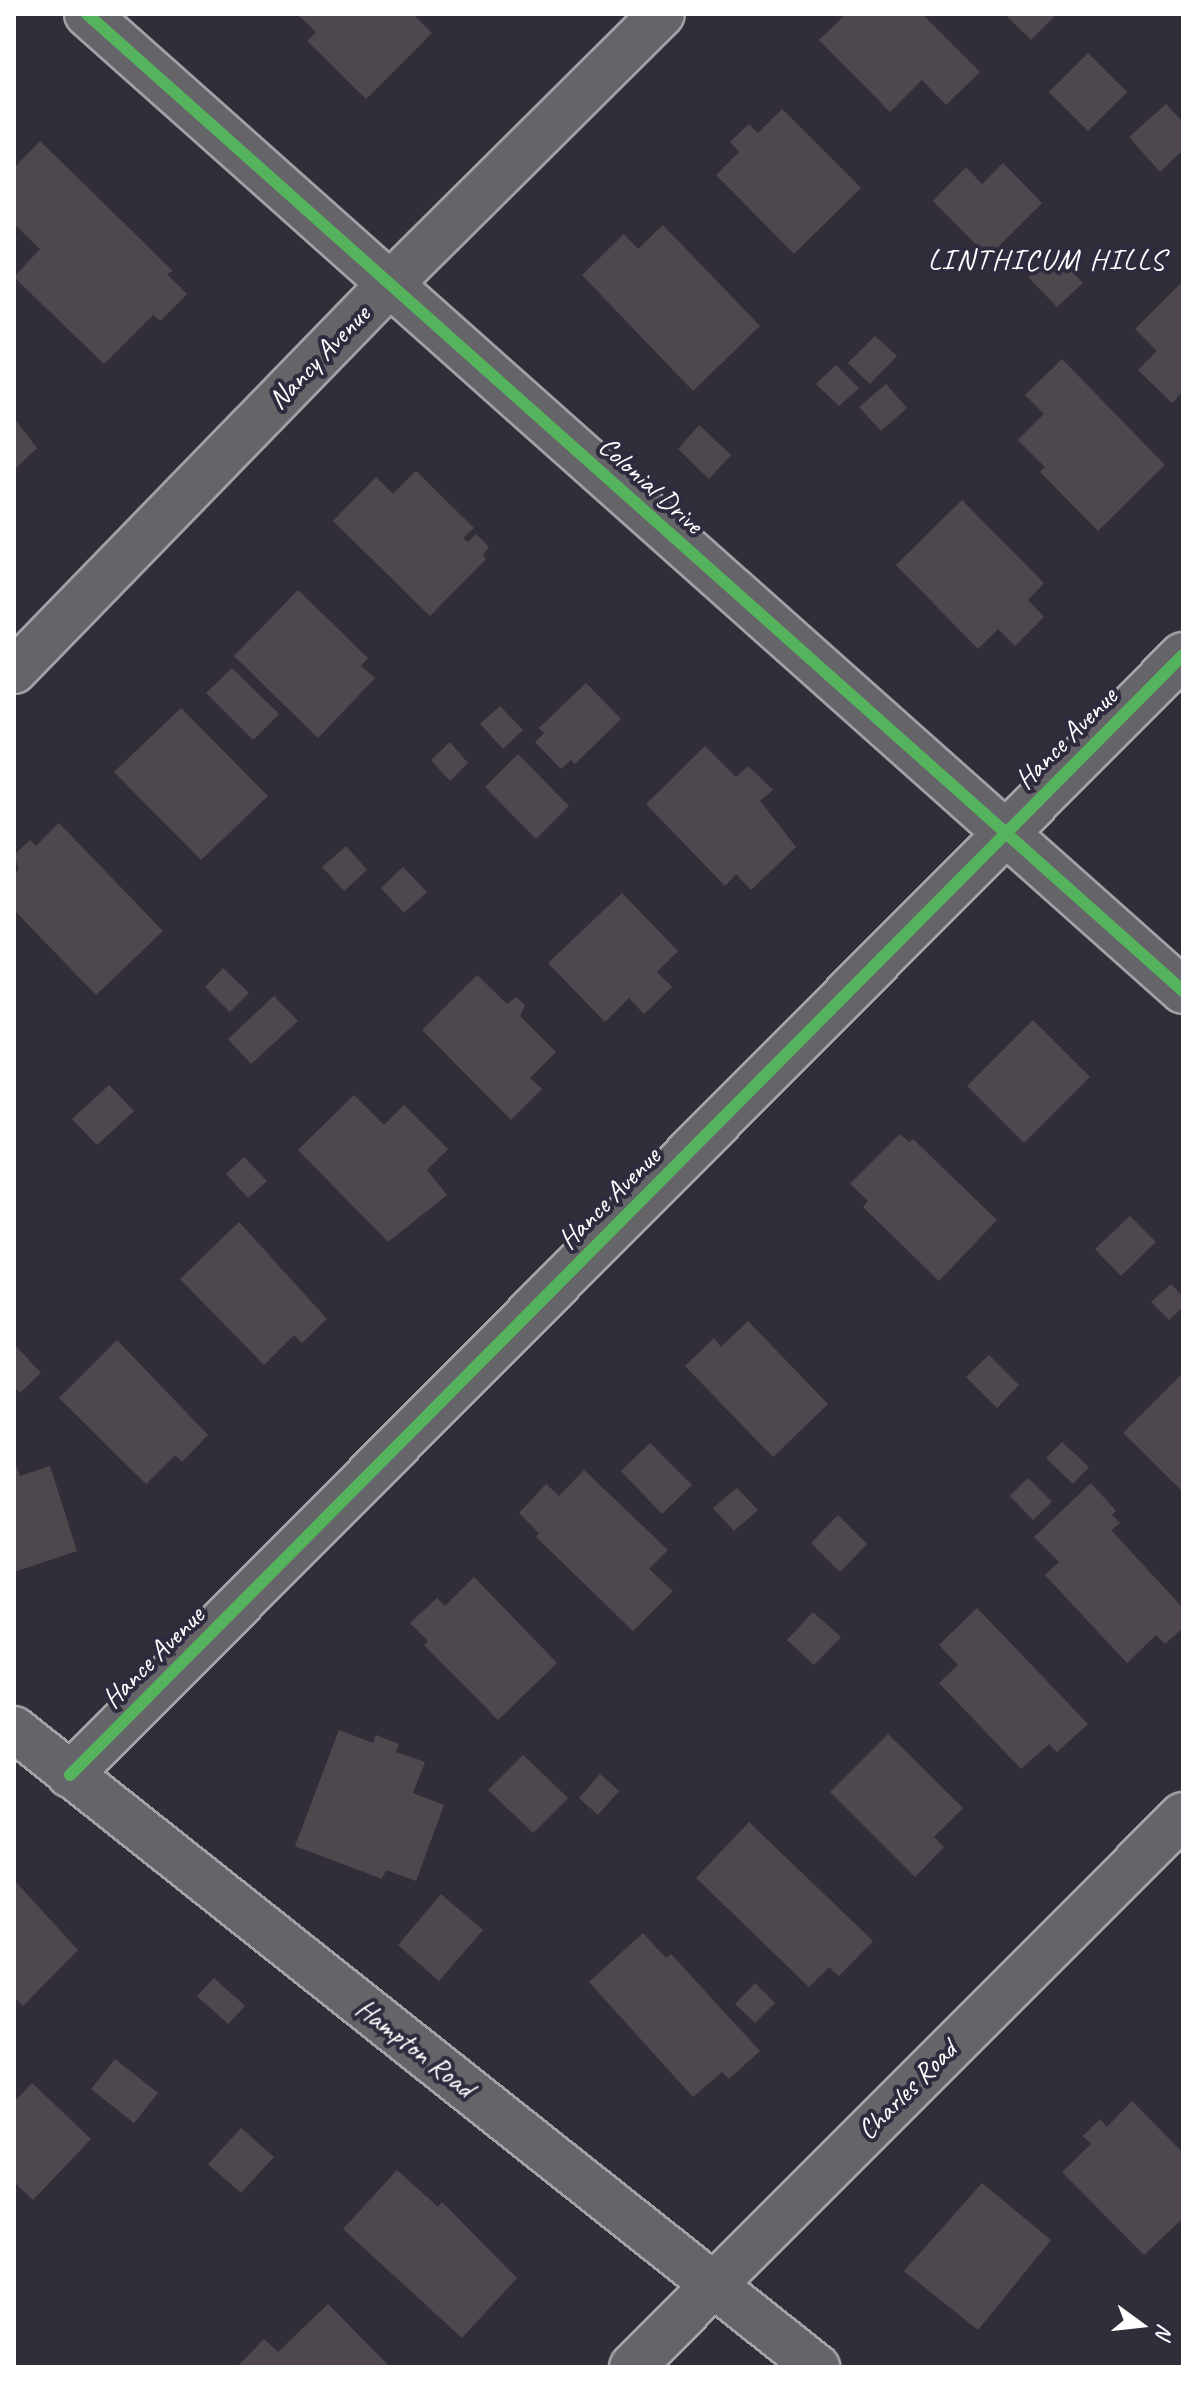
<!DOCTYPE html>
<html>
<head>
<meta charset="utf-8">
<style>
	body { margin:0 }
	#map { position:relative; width:1197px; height:2381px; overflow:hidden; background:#312e39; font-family:Caveat,sans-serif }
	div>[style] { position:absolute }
	.building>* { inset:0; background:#4e484e }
	.roads { filter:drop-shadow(2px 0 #a2a1a6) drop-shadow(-2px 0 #a2a1a6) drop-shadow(0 2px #a2a1a6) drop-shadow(0 -2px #a2a1a6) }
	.minor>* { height:44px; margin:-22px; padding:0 22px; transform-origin:22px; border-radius:22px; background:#656469 }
	.cycleway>* { height:12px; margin:-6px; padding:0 6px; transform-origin:6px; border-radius:6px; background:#56b35d }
	span { translate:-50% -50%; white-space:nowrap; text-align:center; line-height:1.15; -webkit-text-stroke:8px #2f2a3d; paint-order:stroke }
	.street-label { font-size:28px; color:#fff }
	.neighbourhood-label { font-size:30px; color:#fff; letter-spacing:2px }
	.frame { position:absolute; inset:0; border:16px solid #fff; pointer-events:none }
	.north { position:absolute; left:1101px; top:2285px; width:80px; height:80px; -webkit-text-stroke:6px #2f2a3d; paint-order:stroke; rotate:105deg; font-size:22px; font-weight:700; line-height:32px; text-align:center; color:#fff }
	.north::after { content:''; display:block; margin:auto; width:28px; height:36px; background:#fff; clip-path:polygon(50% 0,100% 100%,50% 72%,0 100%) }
</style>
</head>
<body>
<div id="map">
	<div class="building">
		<div style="clip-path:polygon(297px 14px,413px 14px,432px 33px,366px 99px,307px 41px,316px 32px)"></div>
		<div style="clip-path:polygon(846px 14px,922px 14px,980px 72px,946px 105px,922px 80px,890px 112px,819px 40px)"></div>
		<div style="clip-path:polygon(1005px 14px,1057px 14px,1031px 40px)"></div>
		<div style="clip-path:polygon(1088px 53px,1127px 92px,1088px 131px,1049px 92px)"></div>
		<div style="clip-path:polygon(1166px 104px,1183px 122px,1183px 150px,1160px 172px,1129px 137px)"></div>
		<div style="clip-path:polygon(782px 109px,861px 188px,794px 254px,716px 175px,739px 152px,730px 142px,734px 138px,749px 124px,758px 133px)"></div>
		<div style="clip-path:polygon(40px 141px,173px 271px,167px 274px,187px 294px,160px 321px,153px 315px,104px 364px,14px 277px,40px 249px,14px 224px,14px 168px)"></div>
		<div style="clip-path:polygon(1003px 163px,1042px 203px,988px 257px,933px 201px,966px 167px,982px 184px)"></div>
		<div style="clip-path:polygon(663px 225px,760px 326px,693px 391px,582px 275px,624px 234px,638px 249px)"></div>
		<div style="clip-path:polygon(1054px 253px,1083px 283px,1057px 307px,1028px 277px)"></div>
		<div style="clip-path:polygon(1183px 281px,1183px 391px,1172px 403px,1138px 370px,1157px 351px,1135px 329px)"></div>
		<div style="clip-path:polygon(875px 336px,897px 356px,870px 384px,848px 363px)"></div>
		<div style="clip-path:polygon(1062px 359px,1165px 465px,1098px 531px,1040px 472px,1045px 467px,1018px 440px,1044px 414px,1025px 395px)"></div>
		<div style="clip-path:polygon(836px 365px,859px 388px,839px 406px,816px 384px)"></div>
		<div style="clip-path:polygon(886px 384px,907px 408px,881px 431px,859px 407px)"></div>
		<div style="clip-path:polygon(14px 418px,37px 448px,14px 470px)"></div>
		<div style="clip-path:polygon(699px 425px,731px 455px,709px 479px,678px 449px)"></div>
		<div style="clip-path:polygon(416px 471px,474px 528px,463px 538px,468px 542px,476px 534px,489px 547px,483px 555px,486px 559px,430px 616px,333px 521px,376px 477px,393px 494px)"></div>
		<div style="clip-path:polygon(962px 500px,1044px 583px,1028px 600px,1044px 617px,1015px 646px,998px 629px,978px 649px,896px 565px)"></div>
		<div style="clip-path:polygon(298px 590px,368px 658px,361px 666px,375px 678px,318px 738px,234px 656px)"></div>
		<div style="clip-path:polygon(232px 668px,279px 714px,253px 740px,206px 693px)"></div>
		<div style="clip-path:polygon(586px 683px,621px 719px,575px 764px,571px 760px,561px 769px,535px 742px,544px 733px,539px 728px)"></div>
		<div style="clip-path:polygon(500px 706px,523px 730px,503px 749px,480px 724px)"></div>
		<div style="clip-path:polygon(181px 708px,268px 796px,201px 860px,114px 772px)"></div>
		<div style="clip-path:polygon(450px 742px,468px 763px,450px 781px,431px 760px)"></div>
		<div style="clip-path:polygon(705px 746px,736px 777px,748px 766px,773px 790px,760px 801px,796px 847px,751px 890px,736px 874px,725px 886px,646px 804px)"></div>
		<div style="clip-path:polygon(518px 754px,569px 806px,536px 839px,485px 787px)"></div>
		<div style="clip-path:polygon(59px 823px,163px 931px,96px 995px,14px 910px,14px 874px,19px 869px,14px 855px,30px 840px,36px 846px)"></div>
		<div style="clip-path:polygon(346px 846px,367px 870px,344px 891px,322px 867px)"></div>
		<div style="clip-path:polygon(403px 867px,427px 892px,404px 913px,381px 888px)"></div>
		<div style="clip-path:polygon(622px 893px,678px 951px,657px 972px,672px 987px,644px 1014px,629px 998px,605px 1022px,548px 963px)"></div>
		<div style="clip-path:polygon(223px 968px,249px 993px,230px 1012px,205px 987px)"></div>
		<div style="clip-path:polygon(477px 975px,507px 1004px,516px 997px,525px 1005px,520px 1016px,556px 1052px,530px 1078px,542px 1089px,511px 1120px,422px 1030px)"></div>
		<div style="clip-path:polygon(274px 996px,298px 1021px,251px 1064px,228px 1039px)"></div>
		<div style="clip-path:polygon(1033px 1020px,1090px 1077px,1024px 1143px,967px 1086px)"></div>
		<div style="clip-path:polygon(109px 1085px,134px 1111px,97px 1145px,72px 1119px)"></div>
		<div style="clip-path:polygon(354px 1095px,384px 1125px,404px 1105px,448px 1149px,427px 1170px,447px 1195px,388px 1242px,298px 1150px)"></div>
		<div style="clip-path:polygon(900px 1134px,909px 1142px,913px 1139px,997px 1220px,939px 1281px,863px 1207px,868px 1201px,850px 1184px)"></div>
		<div style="clip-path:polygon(244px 1157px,267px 1181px,248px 1198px,226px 1174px)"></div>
		<div style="clip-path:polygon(1130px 1216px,1156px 1242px,1121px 1276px,1095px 1249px)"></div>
		<div style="clip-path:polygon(239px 1222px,327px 1319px,302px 1343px,294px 1335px,264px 1365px,180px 1279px)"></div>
		<div style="clip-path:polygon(1171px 1284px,1183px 1297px,1183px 1307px,1169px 1320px,1151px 1302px)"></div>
		<div style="clip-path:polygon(748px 1321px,828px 1404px,773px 1457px,685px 1366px,714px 1338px,721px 1347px)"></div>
		<div style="clip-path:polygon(117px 1340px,208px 1435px,182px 1462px,175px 1455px,146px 1484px,59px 1398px)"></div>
		<div style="clip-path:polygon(14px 1344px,41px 1373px,20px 1393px,14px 1387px)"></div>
		<div style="clip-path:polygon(989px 1355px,1019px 1385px,997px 1408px,966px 1377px)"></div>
		<div style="clip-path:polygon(1181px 1375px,1183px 1377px,1183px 1492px,1123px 1433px)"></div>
		<div style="clip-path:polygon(1062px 1442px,1089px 1467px,1073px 1484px,1046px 1458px)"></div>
		<div style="clip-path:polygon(650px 1443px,692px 1485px,662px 1514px,621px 1471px)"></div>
		<div style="clip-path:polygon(14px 1460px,20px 1476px,50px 1466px,77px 1551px,14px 1572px)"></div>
		<div style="clip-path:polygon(584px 1470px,668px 1550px,649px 1569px,673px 1591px,633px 1631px,536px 1537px,539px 1533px,519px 1513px,546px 1484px,559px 1496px)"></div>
		<div style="clip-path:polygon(1028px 1478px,1052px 1502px,1033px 1520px,1010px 1496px)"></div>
		<div style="clip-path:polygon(1091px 1483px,1116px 1511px,1112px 1515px,1120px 1523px,1111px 1530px,1183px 1608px,1183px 1628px,1165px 1644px,1156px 1635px,1127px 1663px,1045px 1575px,1059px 1562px,1034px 1537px)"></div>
		<div style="clip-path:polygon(737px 1488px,758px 1510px,734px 1531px,713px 1508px)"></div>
		<div style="clip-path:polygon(838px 1515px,867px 1544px,840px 1572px,811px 1543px)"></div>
		<div style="clip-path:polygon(474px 1577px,557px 1663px,498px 1720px,424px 1645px,428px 1641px,410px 1623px,437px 1598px,445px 1606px)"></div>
		<div style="clip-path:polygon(977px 1608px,1088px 1724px,1057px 1752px,1049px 1744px,1021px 1769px,939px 1683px,958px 1665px,939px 1645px)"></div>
		<div style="clip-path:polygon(813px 1612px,841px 1637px,814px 1665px,787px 1640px)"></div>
		<div style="clip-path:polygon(339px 1730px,373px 1743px,376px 1735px,399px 1744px,396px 1752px,425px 1762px,413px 1793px,444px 1805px,416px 1881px,386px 1870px,382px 1879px,295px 1846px)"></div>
		<div style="clip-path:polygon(888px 1734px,963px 1808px,934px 1837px,944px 1847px,915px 1877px,830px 1792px)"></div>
		<div style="clip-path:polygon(523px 1755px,568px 1798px,533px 1833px,488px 1790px)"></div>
		<div style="clip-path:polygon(600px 1774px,619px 1791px,598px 1815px,579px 1798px)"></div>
		<div style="clip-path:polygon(749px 1822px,873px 1941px,839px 1976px,829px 1967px,809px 1987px,696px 1878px)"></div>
		<div style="clip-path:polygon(14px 1880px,78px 1950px,23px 2006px,14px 1997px)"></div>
		<div style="clip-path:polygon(441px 1894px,483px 1930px,439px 1981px,398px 1945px)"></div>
		<div style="clip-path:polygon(643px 1933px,666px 1958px,671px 1954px,760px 2051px,729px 2079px,722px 2072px,693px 2097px,589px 1982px)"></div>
		<div style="clip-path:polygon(214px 1978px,245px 2006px,228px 2024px,197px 1996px)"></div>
		<div style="clip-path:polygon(755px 1983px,775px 2003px,755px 2023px,735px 2004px)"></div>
		<div style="clip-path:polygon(115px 2059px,158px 2093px,134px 2123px,91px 2089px)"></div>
		<div style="clip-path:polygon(32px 2083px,91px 2139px,33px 2200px,14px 2182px,14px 2102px)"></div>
		<div style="clip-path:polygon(1132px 2101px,1183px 2153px,1183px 2218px,1144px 2255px,1062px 2172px,1091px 2144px,1083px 2136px,1100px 2119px,1107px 2127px)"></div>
		<div style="clip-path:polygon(241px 2128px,274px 2157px,241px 2193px,208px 2164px)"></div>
		<div style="clip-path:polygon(397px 2170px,438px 2207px,442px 2202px,517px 2278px,462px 2338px,343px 2229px)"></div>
		<div style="clip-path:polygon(982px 2183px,1051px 2240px,978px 2330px,904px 2271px)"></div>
		<div style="clip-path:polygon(328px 2304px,390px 2367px,237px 2367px,264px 2339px,278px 2352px)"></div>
	</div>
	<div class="roads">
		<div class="minor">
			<div style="left:87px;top:14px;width:1468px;rotate:41.71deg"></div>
			<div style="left:14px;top:671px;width:540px;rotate:-45.83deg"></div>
			<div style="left:390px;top:284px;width:383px;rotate:-44.8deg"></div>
			<div style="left:14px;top:1729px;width:1026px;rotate:38.47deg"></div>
			<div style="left:70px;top:1775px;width:1579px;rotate:-45.18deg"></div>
			<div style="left:632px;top:2367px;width:780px;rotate:-45.05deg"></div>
		</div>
	</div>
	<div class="cycleway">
		<div style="left:87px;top:14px;width:1468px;rotate:41.71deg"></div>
		<div style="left:70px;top:1775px;width:1579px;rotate:-45.18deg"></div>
	</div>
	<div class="street-label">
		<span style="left:319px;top:357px;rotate:-46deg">Nancy Avenue</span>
		<span style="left:651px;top:485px;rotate:42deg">Colonial Drive</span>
		<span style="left:1066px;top:738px;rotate:-45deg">Hance Avenue</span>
		<span style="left:609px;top:1198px;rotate:-45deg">Hance Avenue</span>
		<span style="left:153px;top:1657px;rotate:-45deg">Hance Avenue</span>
		<span style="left:415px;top:2048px;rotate:38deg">Hampton Road</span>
		<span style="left:907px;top:2090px;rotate:-45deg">Charles Road</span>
	</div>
	<div class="neighbourhood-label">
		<span style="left:1047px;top:259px">LINTHICUM HILLS</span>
	</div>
	<div class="frame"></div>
	<div class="north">N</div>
</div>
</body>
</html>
